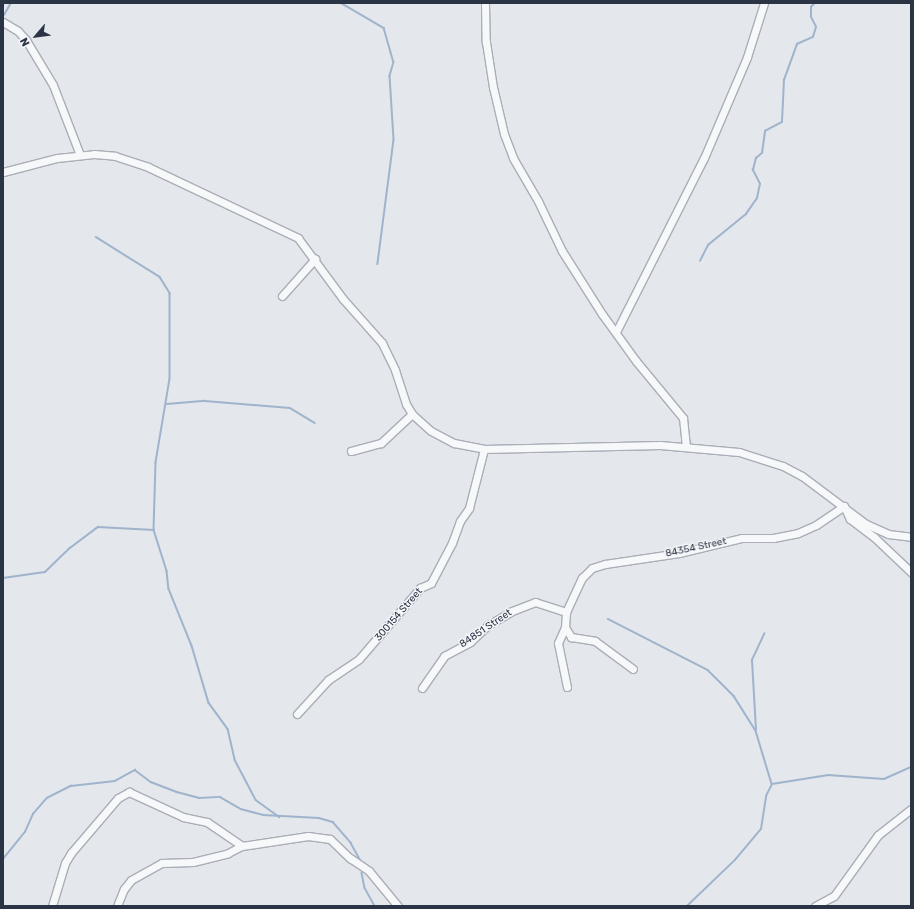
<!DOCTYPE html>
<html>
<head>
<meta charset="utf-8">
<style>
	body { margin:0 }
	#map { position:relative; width:914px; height:909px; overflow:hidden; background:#e4e7ec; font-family:Rubik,sans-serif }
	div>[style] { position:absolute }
	.stream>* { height:1.5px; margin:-0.75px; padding:0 0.75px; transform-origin:0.75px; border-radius:0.75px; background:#9fb4cc }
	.roads { filter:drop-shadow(1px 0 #a9aeb7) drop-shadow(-1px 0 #a9aeb7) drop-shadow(0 1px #a9aeb7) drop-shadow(0 -1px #a9aeb7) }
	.minor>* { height:7px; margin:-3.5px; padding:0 3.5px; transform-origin:3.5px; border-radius:3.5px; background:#f7f8fa }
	span { translate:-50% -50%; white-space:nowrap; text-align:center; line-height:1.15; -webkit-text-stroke:3px #f4f6f9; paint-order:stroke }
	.street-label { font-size:10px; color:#2b3445 }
	.frame { position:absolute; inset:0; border:4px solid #2b3445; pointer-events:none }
	.north { position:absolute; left:16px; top:16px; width:40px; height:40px; -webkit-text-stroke:3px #f4f6f9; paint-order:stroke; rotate:242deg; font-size:11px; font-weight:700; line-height:16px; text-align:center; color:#2b3445 }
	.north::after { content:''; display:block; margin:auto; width:14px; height:18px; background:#2b3445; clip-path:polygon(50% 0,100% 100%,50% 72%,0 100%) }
</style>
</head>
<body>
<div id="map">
	<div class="stream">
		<div style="left:341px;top:3px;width:50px;rotate:30.2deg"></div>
		<div style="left:384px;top:28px;width:35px;rotate:74deg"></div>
		<div style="left:394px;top:62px;width:15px;rotate:106deg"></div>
		<div style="left:390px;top:76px;width:64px;rotate:86.4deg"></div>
		<div style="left:394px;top:140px;width:125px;rotate:97.4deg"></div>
		<div style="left:4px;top:15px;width:14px;rotate:-60deg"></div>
		<div style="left:96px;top:237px;width:75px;rotate:32deg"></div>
		<div style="left:160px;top:277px;width:19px;rotate:58deg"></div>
		<div style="left:170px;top:293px;width:86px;rotate:90deg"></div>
		<div style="left:170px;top:379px;width:85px;rotate:99.5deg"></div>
		<div style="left:156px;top:463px;width:67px;rotate:91.7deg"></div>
		<div style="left:154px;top:530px;width:43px;rotate:72.4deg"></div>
		<div style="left:167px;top:571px;width:18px;rotate:84deg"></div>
		<div style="left:169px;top:589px;width:61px;rotate:68deg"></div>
		<div style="left:192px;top:646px;width:59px;rotate:73.4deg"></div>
		<div style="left:209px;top:703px;width:32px;rotate:54deg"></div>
		<div style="left:228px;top:729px;width:32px;rotate:77deg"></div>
		<div style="left:235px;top:760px;width:45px;rotate:62.3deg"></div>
		<div style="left:256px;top:800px;width:29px;rotate:36deg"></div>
		<div style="left:700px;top:261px;width:18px;rotate:-63deg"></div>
		<div style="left:708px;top:245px;width:49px;rotate:-39.2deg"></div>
		<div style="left:746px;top:214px;width:19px;rotate:-55deg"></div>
		<div style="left:757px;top:198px;width:14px;rotate:-78deg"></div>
		<div style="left:760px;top:184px;width:16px;rotate:-117deg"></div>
		<div style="left:753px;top:170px;width:12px;rotate:-76deg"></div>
		<div style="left:756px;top:158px;width:8px;rotate:-40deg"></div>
		<div style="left:762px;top:153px;width:22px;rotate:-82deg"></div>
		<div style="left:765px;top:131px;width:19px;rotate:-28deg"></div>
		<div style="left:782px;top:122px;width:42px;rotate:-87.3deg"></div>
		<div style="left:784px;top:80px;width:38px;rotate:-70deg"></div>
		<div style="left:797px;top:44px;width:17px;rotate:-24deg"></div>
		<div style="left:813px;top:37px;width:10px;rotate:-73deg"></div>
		<div style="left:816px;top:27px;width:11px;rotate:-117deg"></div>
		<div style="left:811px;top:17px;width:10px;rotate:-90deg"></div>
		<div style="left:811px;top:7px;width:6px;rotate:-45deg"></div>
		<div style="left:167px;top:404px;width:38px;rotate:-5deg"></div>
		<div style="left:205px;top:401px;width:85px;rotate:4.7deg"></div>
		<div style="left:290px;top:408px;width:29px;rotate:31deg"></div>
		<div style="left:3px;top:578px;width:42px;rotate:-8.1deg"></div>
		<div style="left:45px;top:572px;width:35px;rotate:-44deg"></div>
		<div style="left:70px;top:548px;width:35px;rotate:-37deg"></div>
		<div style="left:98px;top:527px;width:56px;rotate:3.1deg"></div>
		<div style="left:608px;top:619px;width:112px;rotate:27deg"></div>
		<div style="left:708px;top:670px;width:37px;rotate:45deg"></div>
		<div style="left:734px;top:696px;width:41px;rotate:57.8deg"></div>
		<div style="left:756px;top:731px;width:55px;rotate:73.2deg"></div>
		<div style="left:756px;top:730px;width:70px;rotate:-93.3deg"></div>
		<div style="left:752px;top:660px;width:29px;rotate:-65deg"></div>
		<div style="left:3px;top:859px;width:35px;rotate:-51deg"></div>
		<div style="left:25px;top:832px;width:20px;rotate:-66deg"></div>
		<div style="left:33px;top:814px;width:21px;rotate:-49deg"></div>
		<div style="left:47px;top:798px;width:27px;rotate:-27deg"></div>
		<div style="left:71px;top:786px;width:44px;rotate:-6.5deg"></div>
		<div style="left:115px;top:781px;width:23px;rotate:-29deg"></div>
		<div style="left:135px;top:770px;width:20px;rotate:37deg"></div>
		<div style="left:151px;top:782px;width:28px;rotate:21deg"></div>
		<div style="left:177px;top:792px;width:23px;rotate:15deg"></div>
		<div style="left:199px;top:798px;width:21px;rotate:-3deg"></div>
		<div style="left:220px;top:797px;width:24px;rotate:30deg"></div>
		<div style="left:241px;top:809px;width:23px;rotate:15deg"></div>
		<div style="left:263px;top:815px;width:56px;rotate:3.1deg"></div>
		<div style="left:319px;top:818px;width:15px;rotate:16deg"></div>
		<div style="left:333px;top:822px;width:28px;rotate:49deg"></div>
		<div style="left:351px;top:843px;width:21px;rotate:61deg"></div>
		<div style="left:362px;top:873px;width:15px;rotate:79deg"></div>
		<div style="left:365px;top:888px;width:21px;rotate:61deg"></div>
		<div style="left:687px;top:906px;width:66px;rotate:-43.8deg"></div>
		<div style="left:735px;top:860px;width:40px;rotate:-50deg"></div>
		<div style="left:761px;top:829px;width:33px;rotate:-81deg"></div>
		<div style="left:766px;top:796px;width:13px;rotate:-63deg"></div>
		<div style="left:772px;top:784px;width:57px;rotate:-9.1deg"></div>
		<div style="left:828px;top:775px;width:56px;rotate:4.1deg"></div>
		<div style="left:884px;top:779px;width:30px;rotate:-24deg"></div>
	</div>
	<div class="roads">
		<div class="minor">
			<div style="left:485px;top:3px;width:39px;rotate:89deg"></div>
			<div style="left:486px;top:42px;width:46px;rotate:81.2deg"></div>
			<div style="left:493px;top:87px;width:48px;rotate:76.8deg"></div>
			<div style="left:504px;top:134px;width:26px;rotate:69deg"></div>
			<div style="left:513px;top:158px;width:50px;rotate:59.8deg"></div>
			<div style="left:538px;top:201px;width:55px;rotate:64.4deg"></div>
			<div style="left:562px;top:251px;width:75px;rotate:57.6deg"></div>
			<div style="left:602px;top:314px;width:58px;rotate:54.1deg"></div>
			<div style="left:636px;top:361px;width:74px;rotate:50.5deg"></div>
			<div style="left:683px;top:418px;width:27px;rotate:84deg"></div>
			<div style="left:3px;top:22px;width:17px;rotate:31deg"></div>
			<div style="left:18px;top:31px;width:12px;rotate:48deg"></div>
			<div style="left:26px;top:40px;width:52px;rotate:59deg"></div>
			<div style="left:53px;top:85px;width:75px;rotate:68.9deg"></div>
			<div style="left:3px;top:172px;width:56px;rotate:-14.5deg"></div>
			<div style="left:57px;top:158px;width:37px;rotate:-6deg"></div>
			<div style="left:94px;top:154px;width:21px;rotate:5deg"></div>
			<div style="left:115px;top:156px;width:35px;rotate:18deg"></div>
			<div style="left:148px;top:167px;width:166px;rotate:25.3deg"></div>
			<div style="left:298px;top:238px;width:76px;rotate:53.6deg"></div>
			<div style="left:343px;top:299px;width:59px;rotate:48.4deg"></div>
			<div style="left:382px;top:343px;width:30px;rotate:64deg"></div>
			<div style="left:395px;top:370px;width:36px;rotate:72deg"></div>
			<div style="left:406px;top:404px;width:12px;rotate:59deg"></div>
			<div style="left:412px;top:414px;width:25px;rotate:42deg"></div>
			<div style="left:431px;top:431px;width:26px;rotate:28deg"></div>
			<div style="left:454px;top:443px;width:31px;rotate:11deg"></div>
			<div style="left:484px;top:449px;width:176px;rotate:-1.3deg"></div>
			<div style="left:660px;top:445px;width:79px;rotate:5.1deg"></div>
			<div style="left:739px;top:452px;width:46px;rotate:17.7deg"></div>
			<div style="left:783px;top:466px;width:21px;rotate:28deg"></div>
			<div style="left:802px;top:476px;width:80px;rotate:36.9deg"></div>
			<div style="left:866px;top:524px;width:24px;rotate:24deg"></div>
			<div style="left:888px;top:534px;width:23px;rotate:7deg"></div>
			<div style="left:282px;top:296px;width:50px;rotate:-48.3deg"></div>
			<div style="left:616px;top:332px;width:195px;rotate:-63.2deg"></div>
			<div style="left:704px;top:158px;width:110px;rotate:-66.9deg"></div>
			<div style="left:747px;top:57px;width:57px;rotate:-72.5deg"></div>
			<div style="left:351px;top:451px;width:31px;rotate:-15deg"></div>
			<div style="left:381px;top:443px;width:42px;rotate:-43.1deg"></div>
			<div style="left:845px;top:508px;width:12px;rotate:66deg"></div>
			<div style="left:850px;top:519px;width:31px;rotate:37deg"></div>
			<div style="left:875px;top:538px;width:50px;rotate:43.4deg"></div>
			<div style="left:565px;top:627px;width:12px;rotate:59deg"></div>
			<div style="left:571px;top:637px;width:24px;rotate:9deg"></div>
			<div style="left:595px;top:641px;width:47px;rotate:36.4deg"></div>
			<div style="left:567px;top:687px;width:45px;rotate:-101.6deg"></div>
			<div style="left:558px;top:643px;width:17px;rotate:-66deg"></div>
			<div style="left:565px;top:627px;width:15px;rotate:-86deg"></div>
			<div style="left:566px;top:612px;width:38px;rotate:-65deg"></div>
			<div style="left:582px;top:578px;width:14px;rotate:-45deg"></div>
			<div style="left:592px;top:568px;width:14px;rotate:-17deg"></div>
			<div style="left:605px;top:564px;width:75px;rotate:-8.5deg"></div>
			<div style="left:679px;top:553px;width:65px;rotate:-13.4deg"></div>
			<div style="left:742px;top:538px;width:31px"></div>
			<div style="left:773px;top:538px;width:25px;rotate:-11deg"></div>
			<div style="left:798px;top:533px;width:20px;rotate:-24deg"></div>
			<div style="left:816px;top:525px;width:34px;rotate:-34deg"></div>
			<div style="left:422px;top:688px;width:39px;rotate:-55deg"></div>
			<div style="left:444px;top:656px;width:30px;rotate:-28deg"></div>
			<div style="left:470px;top:642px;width:25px;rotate:-43deg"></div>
			<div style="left:488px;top:625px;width:28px;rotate:-30deg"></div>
			<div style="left:512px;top:611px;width:25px;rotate:-21deg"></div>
			<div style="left:535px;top:602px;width:33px;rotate:18deg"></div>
			<div style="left:297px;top:714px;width:46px;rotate:-47.6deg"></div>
			<div style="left:328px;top:680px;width:37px;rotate:-34deg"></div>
			<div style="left:359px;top:659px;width:94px;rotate:-49.3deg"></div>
			<div style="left:420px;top:588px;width:12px;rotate:-24deg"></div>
			<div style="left:431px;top:583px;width:45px;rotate:-62.3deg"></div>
			<div style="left:452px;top:543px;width:23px;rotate:-70deg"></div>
			<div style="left:460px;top:521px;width:16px;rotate:-55deg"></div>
			<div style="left:469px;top:508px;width:61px;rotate:-75.7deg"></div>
			<div style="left:52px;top:906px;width:45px;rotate:-73.2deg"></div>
			<div style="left:65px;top:863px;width:12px;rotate:-59deg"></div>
			<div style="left:71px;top:853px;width:72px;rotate:-49.5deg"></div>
			<div style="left:118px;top:798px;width:13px;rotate:-29deg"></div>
			<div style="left:129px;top:792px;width:60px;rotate:24.8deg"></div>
			<div style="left:183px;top:817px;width:25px;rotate:12deg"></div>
			<div style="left:207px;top:822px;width:42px;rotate:34.4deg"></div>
			<div style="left:117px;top:906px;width:18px;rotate:-68deg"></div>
			<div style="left:124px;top:889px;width:11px;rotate:-52deg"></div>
			<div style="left:131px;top:880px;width:35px;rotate:-29deg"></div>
			<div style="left:162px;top:863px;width:31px;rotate:-2deg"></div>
			<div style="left:193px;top:862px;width:36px;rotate:-14deg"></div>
			<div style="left:228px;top:853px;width:16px;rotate:-27deg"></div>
			<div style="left:242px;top:846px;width:67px;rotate:-8.6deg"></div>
			<div style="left:308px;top:836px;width:22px;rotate:8deg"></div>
			<div style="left:330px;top:839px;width:28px;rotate:44deg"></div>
			<div style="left:350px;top:858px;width:23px;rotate:34deg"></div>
			<div style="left:369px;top:871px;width:45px;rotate:50.4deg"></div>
			<div style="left:815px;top:906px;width:21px;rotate:-28deg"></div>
			<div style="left:834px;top:896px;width:75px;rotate:-54.2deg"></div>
			<div style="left:878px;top:835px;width:42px;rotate:-38.2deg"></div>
		</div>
	</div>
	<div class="street-label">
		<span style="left:696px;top:548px;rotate:-12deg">84354 Street</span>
		<span style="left:399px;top:615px;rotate:-49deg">300154 Street</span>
		<span style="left:486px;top:629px;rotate:-34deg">84851 Street</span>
	</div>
	<div class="frame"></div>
	<div class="north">N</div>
</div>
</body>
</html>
